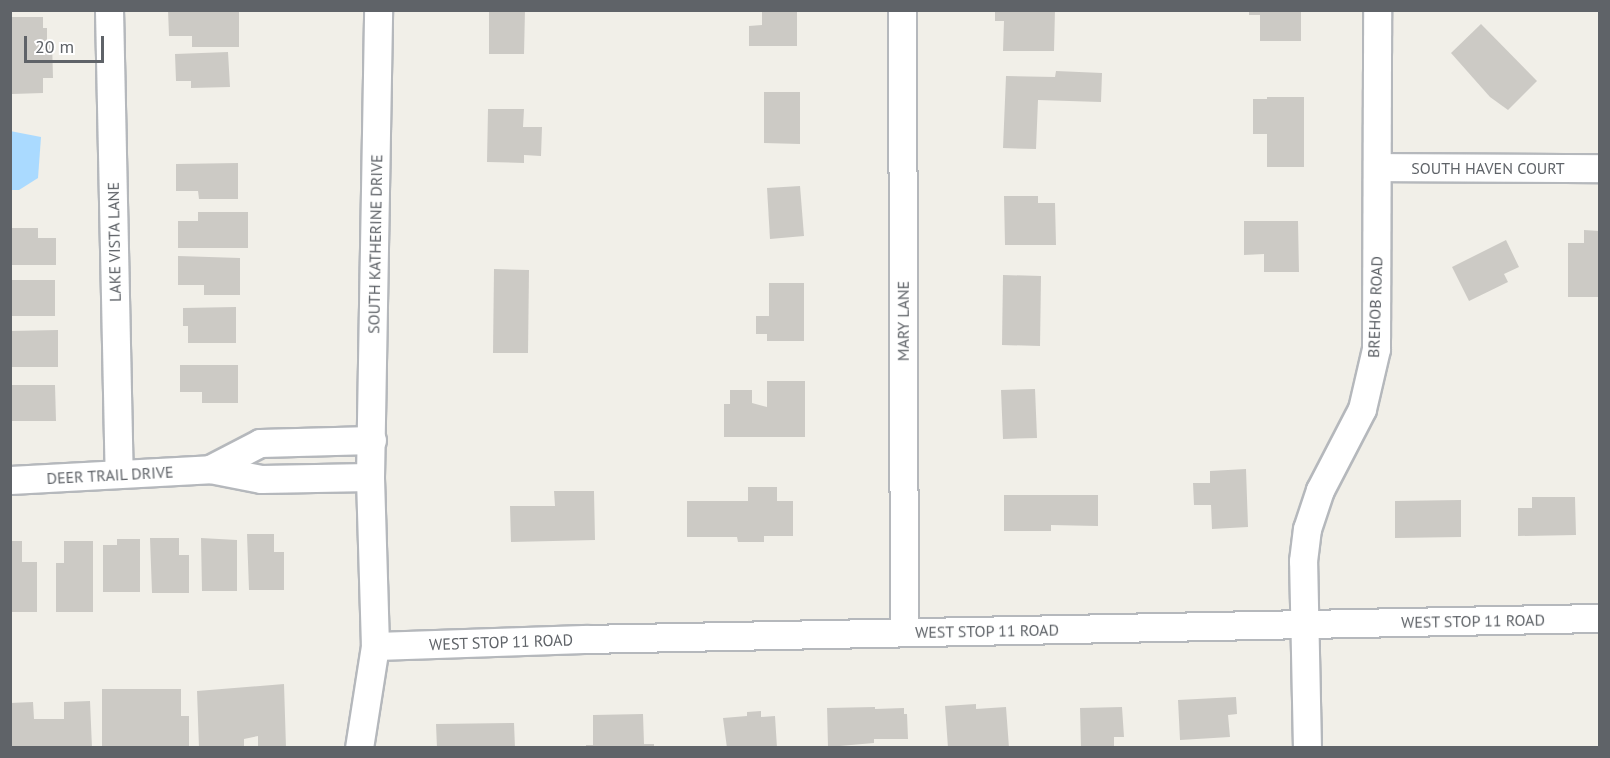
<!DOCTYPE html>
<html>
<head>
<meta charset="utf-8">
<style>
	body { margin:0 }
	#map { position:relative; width:1610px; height:758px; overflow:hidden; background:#f1efe8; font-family:"PT Sans",sans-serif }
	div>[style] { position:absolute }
	.water>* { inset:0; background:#aadaff }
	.building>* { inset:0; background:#cccac5 }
	.roads { filter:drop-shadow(2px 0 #b5b8bc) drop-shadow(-2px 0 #b5b8bc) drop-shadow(0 2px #b5b8bc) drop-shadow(0 -2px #b5b8bc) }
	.minor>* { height:27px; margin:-13.5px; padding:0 13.5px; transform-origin:13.5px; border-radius:13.5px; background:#fff }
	span { translate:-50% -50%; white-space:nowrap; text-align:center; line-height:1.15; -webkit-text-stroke:4.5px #fff; paint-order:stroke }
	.street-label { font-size:16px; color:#5f6368 }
	.frame { position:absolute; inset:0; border:12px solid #5f6368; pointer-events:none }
	.scale { position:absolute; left:24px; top:36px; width:80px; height:27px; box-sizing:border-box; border:3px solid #5f6368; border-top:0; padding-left:8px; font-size:18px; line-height:21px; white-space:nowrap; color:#5f6368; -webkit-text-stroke:4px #fff; paint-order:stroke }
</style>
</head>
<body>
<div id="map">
	<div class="water">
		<div style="clip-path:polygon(10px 131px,41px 137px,38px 178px,19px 190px,11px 190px)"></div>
	</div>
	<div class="building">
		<div style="clip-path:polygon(168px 10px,239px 10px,239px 47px,192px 47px,192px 36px,169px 36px)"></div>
		<div style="clip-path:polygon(489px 10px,525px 10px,524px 54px,489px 54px)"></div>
		<div style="clip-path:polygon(762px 10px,797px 10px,797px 46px,749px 46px,749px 26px,762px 25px)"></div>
		<div style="clip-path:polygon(995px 10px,1055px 10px,1054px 51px,1003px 51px,1004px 21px,995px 21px)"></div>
		<div style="clip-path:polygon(1249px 10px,1301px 10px,1301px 41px,1260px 41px,1260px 15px,1249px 15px)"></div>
		<div style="clip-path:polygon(12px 17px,43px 17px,43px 28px,47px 28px,47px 40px,52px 40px,53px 78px,43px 78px,43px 93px,12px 94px)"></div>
		<div style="clip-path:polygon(1481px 24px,1537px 81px,1508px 110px,1490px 97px,1451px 53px)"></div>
		<div style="clip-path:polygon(228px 52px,230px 87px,191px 88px,191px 81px,176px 81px,175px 54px)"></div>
		<div style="clip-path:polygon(1056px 71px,1102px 73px,1101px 102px,1038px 100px,1036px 149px,1003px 148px,1006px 76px,1055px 77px)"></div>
		<div style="clip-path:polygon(764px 92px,800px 92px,800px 144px,764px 143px)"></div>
		<div style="clip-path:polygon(1267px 97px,1304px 97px,1304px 167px,1267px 167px,1267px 134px,1253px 134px,1253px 99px,1267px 99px)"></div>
		<div style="clip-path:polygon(488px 109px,524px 109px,523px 127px,542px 127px,541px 156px,524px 155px,524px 163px,487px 162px)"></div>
		<div style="clip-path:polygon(238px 163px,238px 199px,199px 199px,198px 191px,176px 191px,176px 164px)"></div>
		<div style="clip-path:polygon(800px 186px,804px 236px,770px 239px,767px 188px)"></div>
		<div style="clip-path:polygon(1004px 196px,1038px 196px,1038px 203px,1055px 203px,1056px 245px,1005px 245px)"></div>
		<div style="clip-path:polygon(198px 212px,248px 212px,248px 248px,178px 248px,178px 221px,198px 221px)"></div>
		<div style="clip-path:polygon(1244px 221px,1298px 221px,1299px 272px,1264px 272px,1264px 254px,1244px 255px)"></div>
		<div style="clip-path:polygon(10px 228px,38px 228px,38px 238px,56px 238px,56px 265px,10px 265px)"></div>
		<div style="clip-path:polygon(1584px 230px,1600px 231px,1600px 297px,1568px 297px,1568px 243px,1584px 243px)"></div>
		<div style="clip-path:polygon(1506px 240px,1519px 267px,1504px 274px,1508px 282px,1469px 301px,1452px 267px)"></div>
		<div style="clip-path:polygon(178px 256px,240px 258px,240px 295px,204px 295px,204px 285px,178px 285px)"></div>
		<div style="clip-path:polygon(494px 269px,529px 270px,528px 353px,493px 353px)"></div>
		<div style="clip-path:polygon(1003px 275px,1041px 276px,1040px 346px,1002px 345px)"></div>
		<div style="clip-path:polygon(10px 280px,55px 280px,55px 316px,10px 316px)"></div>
		<div style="clip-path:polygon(769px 283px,804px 283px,804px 341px,767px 341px,767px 334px,756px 334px,756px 316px,769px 316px)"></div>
		<div style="clip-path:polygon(236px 307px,236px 343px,188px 343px,188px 326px,183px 326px,183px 308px)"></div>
		<div style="clip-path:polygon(58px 330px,58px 367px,10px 367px,10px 331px)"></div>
		<div style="clip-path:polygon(180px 365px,238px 365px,238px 403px,202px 403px,202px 392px,180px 392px)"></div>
		<div style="clip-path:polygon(767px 381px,805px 381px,805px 437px,724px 437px,724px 404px,730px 404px,730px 390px,752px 390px,752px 403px,767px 407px)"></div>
		<div style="clip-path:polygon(10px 385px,55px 385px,56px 421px,10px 421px)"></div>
		<div style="clip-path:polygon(1035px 389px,1037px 438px,1003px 439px,1001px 390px)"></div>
		<div style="clip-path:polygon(1246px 469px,1248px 527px,1212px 529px,1211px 505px,1194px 505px,1193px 483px,1210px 483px,1210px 471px)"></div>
		<div style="clip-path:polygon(748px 487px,777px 487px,777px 501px,793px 501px,793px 536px,764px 536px,764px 542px,738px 542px,737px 537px,687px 537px,687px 501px,748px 501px)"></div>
		<div style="clip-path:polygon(554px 491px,594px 491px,595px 540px,511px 542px,510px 506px,555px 506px)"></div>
		<div style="clip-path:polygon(1004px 495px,1098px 495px,1098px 526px,1051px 525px,1051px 531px,1004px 531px)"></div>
		<div style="clip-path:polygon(1532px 497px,1575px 497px,1576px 535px,1518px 536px,1518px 508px,1532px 508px)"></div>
		<div style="clip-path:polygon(1461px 500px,1461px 537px,1395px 538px,1395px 501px)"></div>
		<div style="clip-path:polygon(247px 534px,274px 534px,274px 552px,284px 552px,284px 590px,249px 590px)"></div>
		<div style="clip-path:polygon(150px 538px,179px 538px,179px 555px,189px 555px,189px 593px,152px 593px)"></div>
		<div style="clip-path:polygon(201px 538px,237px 540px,237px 591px,202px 591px)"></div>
		<div style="clip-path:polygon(117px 539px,140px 539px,140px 592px,103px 592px,103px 545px,117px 545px)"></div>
		<div style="clip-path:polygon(10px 541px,22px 541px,22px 562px,37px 562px,37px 612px,10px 612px)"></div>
		<div style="clip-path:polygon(64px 541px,93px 541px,93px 612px,56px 612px,56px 563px,64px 563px)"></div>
		<div style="clip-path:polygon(284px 684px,286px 748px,258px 748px,258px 736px,244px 739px,244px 746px,199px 748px,197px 691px)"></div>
		<div style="clip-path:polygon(102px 689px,181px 689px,181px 716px,189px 716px,189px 748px,102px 748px)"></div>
		<div style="clip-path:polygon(1236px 697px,1237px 714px,1228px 715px,1230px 737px,1180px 740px,1178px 700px)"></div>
		<div style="clip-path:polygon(90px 701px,92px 748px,10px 748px,10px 703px,33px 702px,34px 719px,64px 719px,64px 702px)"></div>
		<div style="clip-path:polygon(976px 704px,976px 709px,1006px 707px,1009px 748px,948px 748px,945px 706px)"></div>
		<div style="clip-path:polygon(875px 707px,875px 709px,904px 708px,904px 714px,907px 714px,908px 739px,874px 739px,874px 743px,828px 747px,827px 708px)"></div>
		<div style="clip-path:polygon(1122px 707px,1124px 737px,1114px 737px,1114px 748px,1081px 748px,1080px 708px)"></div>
		<div style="clip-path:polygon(761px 711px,761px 717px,775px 716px,777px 748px,727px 748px,723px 718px,747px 716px,747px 712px)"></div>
		<div style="clip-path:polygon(643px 714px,644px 744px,654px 744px,654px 748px,586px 748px,586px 745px,593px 745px,593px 715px)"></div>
		<div style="clip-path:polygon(514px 723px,515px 748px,437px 748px,436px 724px)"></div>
	</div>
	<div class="roads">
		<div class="minor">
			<div style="left:109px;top:10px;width:464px;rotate:88.8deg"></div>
			<div style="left:902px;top:10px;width:622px;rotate:89.82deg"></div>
			<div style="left:1377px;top:167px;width:223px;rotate:0.3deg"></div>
			<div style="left:210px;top:469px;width:56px;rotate:-27.5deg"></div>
			<div style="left:260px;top:443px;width:112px;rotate:-1.5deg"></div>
			<div style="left:10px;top:480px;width:200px;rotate:-3.1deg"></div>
			<div style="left:210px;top:469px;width:52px;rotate:11.1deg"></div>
			<div style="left:261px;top:479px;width:109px;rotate:-1.1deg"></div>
			<div style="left:375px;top:646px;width:210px;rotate:-1.9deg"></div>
			<div style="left:585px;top:639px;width:1015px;rotate:-1.19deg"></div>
			<div style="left:359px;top:748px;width:103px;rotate:-81.1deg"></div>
			<div style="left:375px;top:646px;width:169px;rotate:-91.7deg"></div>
			<div style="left:370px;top:477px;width:467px;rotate:-89deg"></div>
			<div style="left:1307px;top:748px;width:187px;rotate:-91.2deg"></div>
			<div style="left:1303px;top:561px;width:32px;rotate:-83deg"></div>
			<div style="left:1307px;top:529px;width:41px;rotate:-71.6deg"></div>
			<div style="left:1320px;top:490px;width:91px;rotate:-62.6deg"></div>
			<div style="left:1362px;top:409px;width:62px;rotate:-76.9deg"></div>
			<div style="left:1376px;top:349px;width:339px;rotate:-89.8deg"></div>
		</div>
	</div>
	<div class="street-label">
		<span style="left:1488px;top:168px">SOUTH HAVEN COURT</span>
		<span style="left:114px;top:242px;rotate:-91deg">LAKE VISTA LANE</span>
		<span style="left:375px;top:244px;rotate:-89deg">SOUTH KATHERINE DRIVE</span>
		<span style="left:1375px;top:307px;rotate:-88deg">BREHOB ROAD</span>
		<span style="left:903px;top:321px;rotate:-90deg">MARY LANE</span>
		<span style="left:110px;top:475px;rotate:-3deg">DEER TRAIL DRIVE</span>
		<span style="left:1473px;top:621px;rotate:-1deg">WEST STOP 11 ROAD</span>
		<span style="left:987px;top:631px;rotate:-1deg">WEST STOP 11 ROAD</span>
		<span style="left:501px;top:642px;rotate:-2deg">WEST STOP 11 ROAD</span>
	</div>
	<div class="frame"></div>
	<div class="scale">20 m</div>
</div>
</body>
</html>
